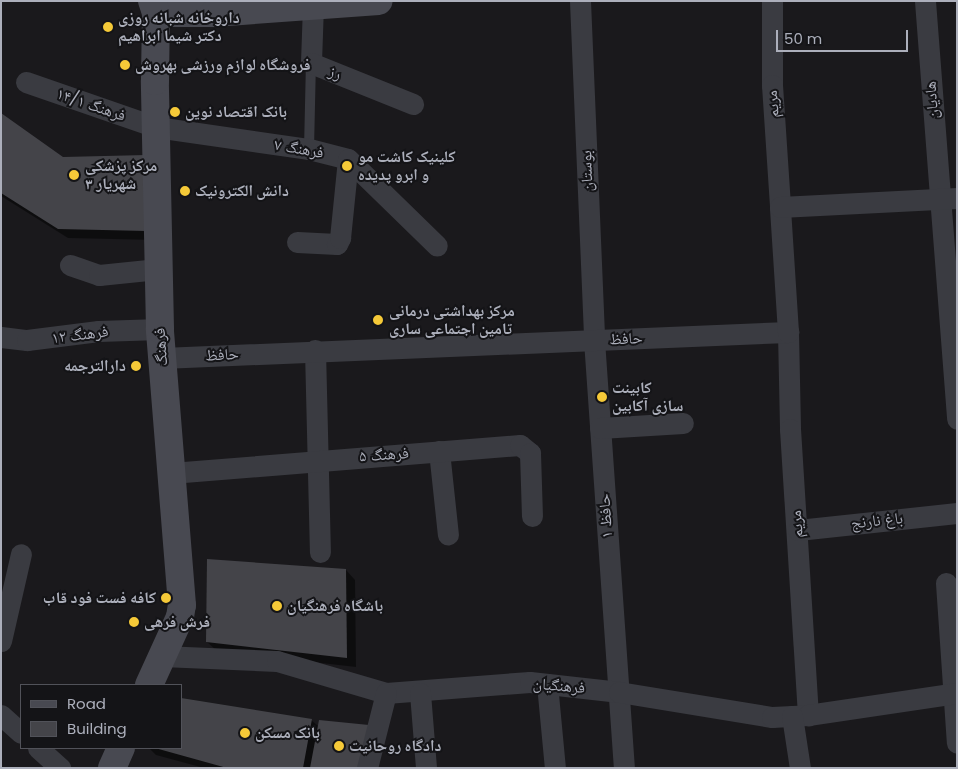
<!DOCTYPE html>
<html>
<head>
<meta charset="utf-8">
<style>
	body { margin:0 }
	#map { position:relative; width:958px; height:769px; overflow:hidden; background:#1a191c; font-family:Poppins,"Noto Naskh Arabic",sans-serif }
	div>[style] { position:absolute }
	.shadow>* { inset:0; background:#0007 }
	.building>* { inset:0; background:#444449 }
	.lane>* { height:10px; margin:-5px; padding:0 5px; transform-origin:5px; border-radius:5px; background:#3a3b41 }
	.street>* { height:21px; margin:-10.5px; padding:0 10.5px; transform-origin:10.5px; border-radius:10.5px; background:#3a3b41 }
	.secondary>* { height:28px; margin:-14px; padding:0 14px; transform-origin:14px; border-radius:14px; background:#484951 }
	.dots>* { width:14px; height:14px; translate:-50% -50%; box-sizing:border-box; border:2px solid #141417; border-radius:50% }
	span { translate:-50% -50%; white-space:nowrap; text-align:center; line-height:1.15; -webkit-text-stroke:4px #141417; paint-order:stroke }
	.poi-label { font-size:16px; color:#acafbb; font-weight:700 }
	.left { translate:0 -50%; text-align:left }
	.right { translate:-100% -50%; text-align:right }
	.street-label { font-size:16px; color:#acafbb }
	.frame { position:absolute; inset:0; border:2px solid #acafbb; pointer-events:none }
	.legend { position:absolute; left:20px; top:684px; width:162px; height:65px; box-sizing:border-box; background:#141417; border:1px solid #515259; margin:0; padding:6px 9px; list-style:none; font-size:15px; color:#acafbb }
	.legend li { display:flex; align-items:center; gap:10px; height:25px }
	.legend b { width:25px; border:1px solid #515259 }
	.scale { position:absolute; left:776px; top:30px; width:132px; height:22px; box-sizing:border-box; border:2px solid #acafbb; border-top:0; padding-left:6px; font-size:15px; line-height:18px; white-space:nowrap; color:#acafbb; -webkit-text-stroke:4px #141417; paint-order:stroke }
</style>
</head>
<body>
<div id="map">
	<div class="shadow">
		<div style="clip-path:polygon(1px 114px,156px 240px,68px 238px,1px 196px)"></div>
		<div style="clip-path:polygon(346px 570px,355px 580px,356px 667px,217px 651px,207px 642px)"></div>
		<div style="clip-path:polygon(311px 720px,368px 768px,204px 768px,156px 755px,149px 748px,181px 748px)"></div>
	</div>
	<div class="building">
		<div style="clip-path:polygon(1px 113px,63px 157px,146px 155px,147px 231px,58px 229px,1px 193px)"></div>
		<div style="clip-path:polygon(207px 559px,346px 569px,347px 658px,206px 642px)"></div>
		<div style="clip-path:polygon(181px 698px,312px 719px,303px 768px,227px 768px,155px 748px,181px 748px)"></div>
		<div style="clip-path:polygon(319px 720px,369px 725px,360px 768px,310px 768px)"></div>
	</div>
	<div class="lane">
		<div style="left:309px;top:149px;width:86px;rotate:-88.7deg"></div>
	</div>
	<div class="street">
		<div style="left:580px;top:1px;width:339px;rotate:87.6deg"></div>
		<div style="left:594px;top:340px;width:429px;rotate:86deg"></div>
		<div style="left:772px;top:1px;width:84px;rotate:90deg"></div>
		<div style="left:772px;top:85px;width:122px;rotate:86.2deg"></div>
		<div style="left:925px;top:1px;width:419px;rotate:85.6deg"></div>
		<div style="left:313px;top:5px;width:58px;rotate:92deg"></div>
		<div style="left:311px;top:63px;width:110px;rotate:21.9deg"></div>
		<div style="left:26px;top:82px;width:138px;rotate:19.1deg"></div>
		<div style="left:156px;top:127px;width:155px;rotate:8.2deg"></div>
		<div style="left:309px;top:149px;width:40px;rotate:14.4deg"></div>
		<div style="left:348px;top:159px;width:124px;rotate:44.3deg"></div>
		<div style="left:297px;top:242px;width:40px;rotate:2.9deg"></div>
		<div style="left:337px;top:244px;width:7px;rotate:-63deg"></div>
		<div style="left:340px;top:238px;width:79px;rotate:-84.2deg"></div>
		<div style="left:70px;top:265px;width:31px;rotate:19deg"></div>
		<div style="left:99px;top:275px;width:59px;rotate:-5.8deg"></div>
		<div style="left:788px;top:332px;width:97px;rotate:88.8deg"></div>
		<div style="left:790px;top:429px;width:287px;rotate:86.4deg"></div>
		<div style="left:1px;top:337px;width:26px;rotate:7deg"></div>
		<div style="left:27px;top:340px;width:72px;rotate:-7.2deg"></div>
		<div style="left:98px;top:331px;width:62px;rotate:-1.8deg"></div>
		<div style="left:315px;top:350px;width:202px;rotate:88.6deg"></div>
		<div style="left:162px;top:358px;width:627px;rotate:-2.38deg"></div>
		<div style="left:788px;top:332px;width:125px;rotate:-93.7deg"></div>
		<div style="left:780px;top:207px;width:177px;rotate:-2.9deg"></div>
		<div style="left:600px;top:428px;width:83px;rotate:-3.4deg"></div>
		<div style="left:439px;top:451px;width:84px;rotate:83.9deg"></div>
		<div style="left:171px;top:473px;width:350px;rotate:-4.6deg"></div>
		<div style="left:520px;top:445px;width:13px;rotate:39deg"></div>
		<div style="left:530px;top:453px;width:63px;rotate:88.2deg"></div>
		<div style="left:798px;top:530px;width:160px;rotate:-6.1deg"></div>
		<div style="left:946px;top:583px;width:160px;rotate:86.1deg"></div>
		<div style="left:1px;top:641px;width:89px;rotate:-77.1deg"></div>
		<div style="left:162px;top:656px;width:115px;rotate:2.5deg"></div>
		<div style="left:277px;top:661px;width:114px;rotate:16.4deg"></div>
		<div style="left:386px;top:693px;width:144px;rotate:-4.4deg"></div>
		<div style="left:530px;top:682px;width:90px;rotate:6.4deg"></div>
		<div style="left:619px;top:692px;width:155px;rotate:9.3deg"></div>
		<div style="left:772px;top:717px;width:36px;rotate:-3deg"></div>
		<div style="left:808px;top:715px;width:151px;rotate:-8.4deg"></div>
		<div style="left:547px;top:684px;width:84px;rotate:84.6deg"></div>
		<div style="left:420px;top:693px;width:75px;rotate:85.4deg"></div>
		<div style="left:1px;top:715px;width:27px;rotate:42deg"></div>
		<div style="left:792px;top:716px;width:53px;rotate:81.3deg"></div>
		<div style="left:38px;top:748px;width:30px;rotate:42deg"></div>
		<div style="left:367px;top:768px;width:77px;rotate:-75.8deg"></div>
	</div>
	<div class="secondary">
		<div style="left:156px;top:13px;width:58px"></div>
		<div style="left:214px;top:13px;width:165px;rotate:-4.2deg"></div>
		<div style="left:149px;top:685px;width:75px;rotate:-65.5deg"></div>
		<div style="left:180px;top:617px;width:12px;rotate:-81deg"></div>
		<div style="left:182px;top:605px;width:277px;rotate:-94.6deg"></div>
		<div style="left:160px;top:329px;width:248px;rotate:-91.2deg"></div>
		<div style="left:155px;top:81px;width:68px;rotate:-89.2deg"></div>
		<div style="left:156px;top:13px;width:13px;rotate:-108deg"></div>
		<div style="left:112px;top:768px;width:22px;rotate:-66deg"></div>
	</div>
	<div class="dots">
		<div style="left:108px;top:27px;background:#f5c938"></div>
		<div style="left:125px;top:65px;background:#f5c938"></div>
		<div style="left:175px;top:112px;background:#f5c938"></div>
		<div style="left:347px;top:166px;background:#f5c938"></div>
		<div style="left:74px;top:175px;background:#f5c938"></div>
		<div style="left:185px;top:191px;background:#f5c938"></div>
		<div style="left:378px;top:320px;background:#f5c938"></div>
		<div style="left:136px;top:366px;background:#f5c938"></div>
		<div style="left:602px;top:397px;background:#f5c938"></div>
		<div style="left:166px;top:598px;background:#f5c938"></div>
		<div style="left:277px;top:606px;background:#f5c938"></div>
		<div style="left:134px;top:622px;background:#f5c938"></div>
		<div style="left:245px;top:733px;background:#f5c938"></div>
		<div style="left:339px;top:746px;background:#f5c938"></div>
	</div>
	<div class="poi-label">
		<span class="left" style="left:118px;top:27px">داروخانه شبانه روزی<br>دکتر شیما ابراهیم</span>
		<span class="left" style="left:135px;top:65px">فروشگاه لوازم ورزشی بهروش</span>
		<span class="left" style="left:185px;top:112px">بانک اقتصاد نوین</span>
		<span class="left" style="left:358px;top:166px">کلینیک کاشت مو<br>و ابرو پدیده</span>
		<span class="left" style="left:85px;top:175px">مرکز پزشکی<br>شهریار ۳</span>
		<span class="left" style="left:195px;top:191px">دانش الکترونیک</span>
		<span class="left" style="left:389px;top:320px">مرکز بهداشتی درمانی<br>تامین اجتماعی ساری</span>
		<span class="right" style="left:126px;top:366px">دارالترجمه</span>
		<span class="left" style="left:612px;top:397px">کابینت<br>سازی آکابین</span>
		<span class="right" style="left:156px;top:598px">کافه فست فود قاب</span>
		<span class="left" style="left:287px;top:606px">باشگاه فرهنگیان</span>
		<span class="left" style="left:144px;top:622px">فرش فرهی</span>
		<span class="left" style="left:255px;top:733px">بانک مسکن</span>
		<span class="left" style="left:349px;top:746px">دادگاه روحانیت</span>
	</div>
	<div class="street-label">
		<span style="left:335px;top:73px;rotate:22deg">رز</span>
		<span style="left:932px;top:100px;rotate:-94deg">هادیان</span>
		<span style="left:773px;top:104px;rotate:-94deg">مریم</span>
		<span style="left:91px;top:105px;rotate:19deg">فرهنگ ۱۴/۱</span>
		<span style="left:299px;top:149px;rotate:10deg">فرهنگ ۷</span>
		<span style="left:587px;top:171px;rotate:-92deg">بوستان</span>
		<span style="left:80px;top:335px;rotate:-7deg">فرهنگ ١٢</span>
		<span style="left:626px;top:339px;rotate:-2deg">حافظ</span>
		<span style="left:161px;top:347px;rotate:-94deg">فرهنگ</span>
		<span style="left:222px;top:355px;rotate:-3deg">حافظ</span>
		<span style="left:384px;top:455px;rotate:-4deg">فرهنگ ۵</span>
		<span style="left:606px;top:516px;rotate:-94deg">حافظ ۱</span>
		<span style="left:877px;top:521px;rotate:-6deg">باغ نارنج</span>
		<span style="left:797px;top:524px;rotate:-94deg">مریم</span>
		<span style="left:559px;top:686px;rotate:5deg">فرهنگیان</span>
	</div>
	<div class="frame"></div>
	<ul class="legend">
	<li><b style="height:6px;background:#484951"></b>Road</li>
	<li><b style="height:14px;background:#444449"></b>Building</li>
	</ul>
	<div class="scale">50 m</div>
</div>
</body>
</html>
